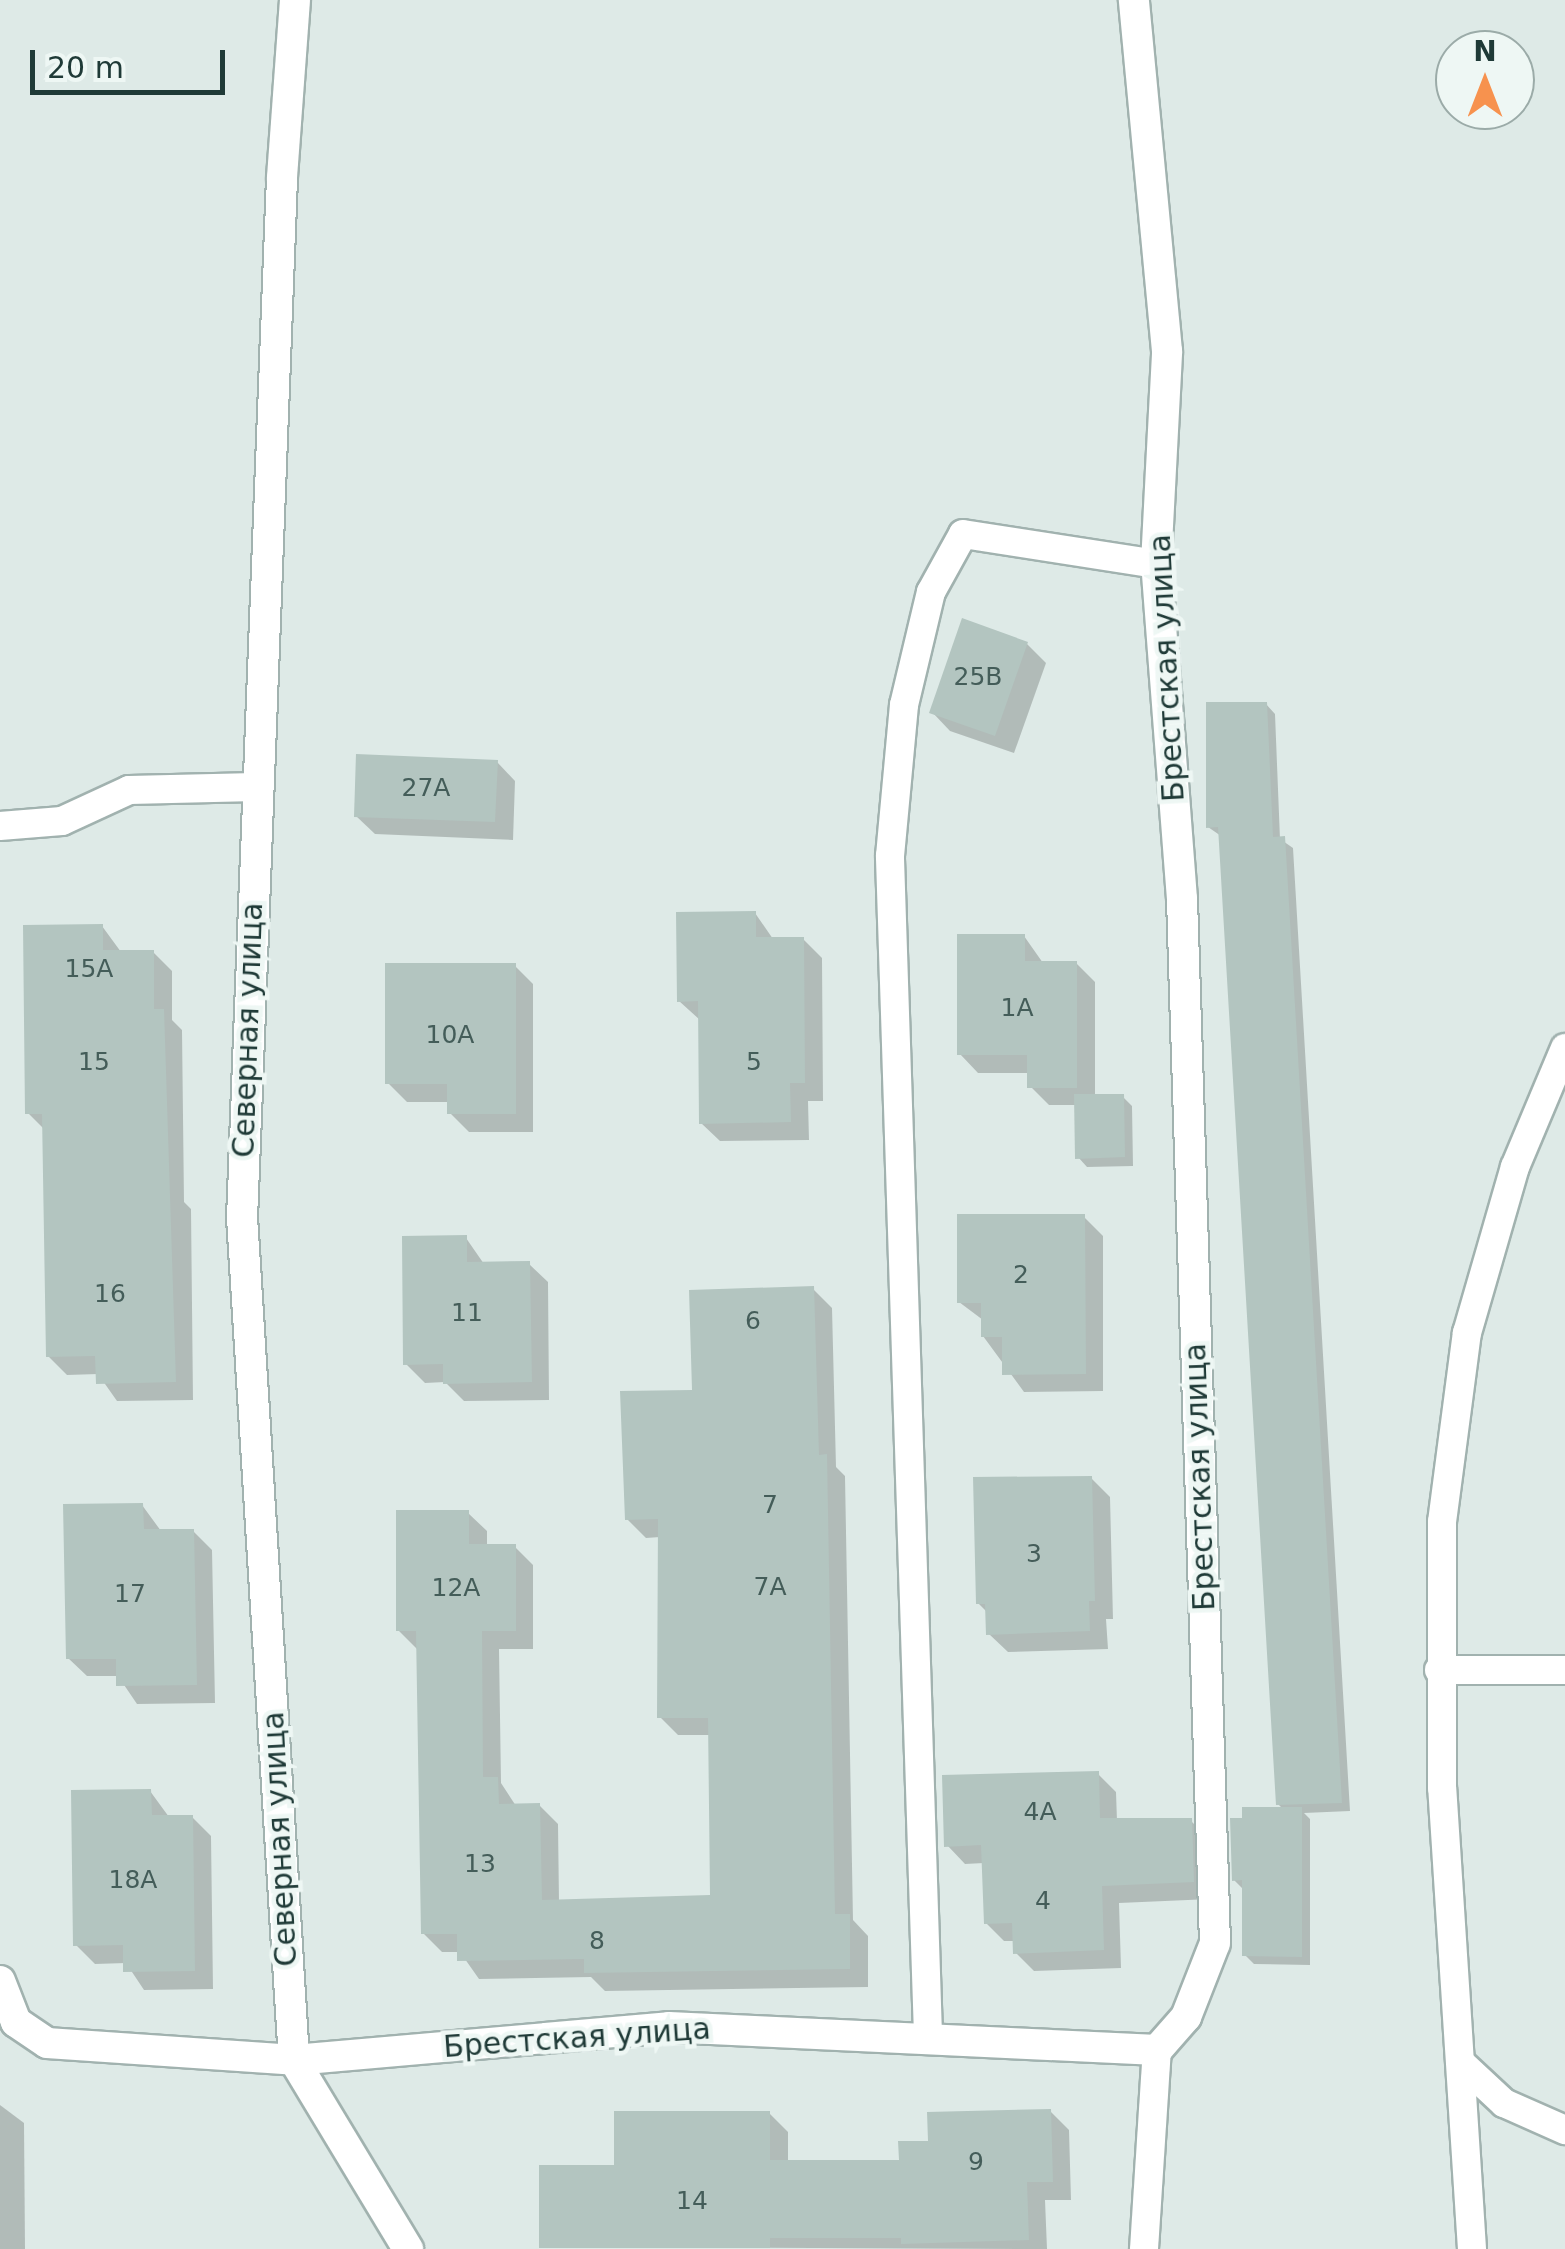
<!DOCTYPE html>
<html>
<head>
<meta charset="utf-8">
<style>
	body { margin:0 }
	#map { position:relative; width:1565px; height:2249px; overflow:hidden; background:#deeae7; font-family:"DejaVu Sans",sans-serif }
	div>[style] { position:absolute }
	.shadow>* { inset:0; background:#0003 }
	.building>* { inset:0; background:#b3c5c0 }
	.roads { filter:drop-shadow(2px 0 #a1b2af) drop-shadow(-2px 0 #a1b2af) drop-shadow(0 2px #a1b2af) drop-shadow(0 -2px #a1b2af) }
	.lane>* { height:28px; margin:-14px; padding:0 14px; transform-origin:14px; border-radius:14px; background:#fff }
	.street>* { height:30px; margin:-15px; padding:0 15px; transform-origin:15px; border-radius:15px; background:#fff }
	span { translate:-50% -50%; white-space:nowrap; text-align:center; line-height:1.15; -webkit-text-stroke:9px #eef7f4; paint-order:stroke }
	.number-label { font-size:25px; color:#445d59 }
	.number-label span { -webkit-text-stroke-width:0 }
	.street-label { font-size:30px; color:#1f3a37 }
	.north { position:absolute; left:1435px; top:30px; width:100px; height:100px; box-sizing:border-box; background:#eef7f4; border:2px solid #9baba8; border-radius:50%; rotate:0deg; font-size:28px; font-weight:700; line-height:40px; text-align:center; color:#1f3a37 }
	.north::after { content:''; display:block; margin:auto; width:35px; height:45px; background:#f7924e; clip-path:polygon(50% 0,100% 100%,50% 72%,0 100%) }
	.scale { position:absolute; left:30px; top:50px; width:195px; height:45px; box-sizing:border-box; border:5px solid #1f3a37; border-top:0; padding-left:12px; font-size:30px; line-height:35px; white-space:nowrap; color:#1f3a37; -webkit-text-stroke:8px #eef7f4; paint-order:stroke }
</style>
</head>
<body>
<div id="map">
	<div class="shadow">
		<div style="clip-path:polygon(1027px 644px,1046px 663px,1014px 753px,950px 731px,932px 712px)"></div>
		<div style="clip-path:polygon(1266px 704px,1275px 714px,1280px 839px,1293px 848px,1350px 1811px,1304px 1813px,1310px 1819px,1310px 1965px,1254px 1964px,1245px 1955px,1243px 1889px,1234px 1880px,1284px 1810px,1278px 1804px,1221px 836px,1208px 827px)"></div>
		<div style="clip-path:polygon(497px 762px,515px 781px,513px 840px,375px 834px,356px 816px)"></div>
		<div style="clip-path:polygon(755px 913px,773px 939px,803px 939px,822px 958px,823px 1101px,808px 1101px,809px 1140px,720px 1141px,701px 1123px,700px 1020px,679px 1001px)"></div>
		<div style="clip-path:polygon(102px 926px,121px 952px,153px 952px,172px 971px,172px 1020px,182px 1030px,184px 1202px,191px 1209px,193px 1400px,117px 1401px,98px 1374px,67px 1375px,48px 1356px,44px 1129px,28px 1113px)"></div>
		<div style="clip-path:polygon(1024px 936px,1043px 963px,1076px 963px,1095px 982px,1095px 1097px,1123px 1097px,1132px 1106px,1133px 1166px,1087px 1167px,1078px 1157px,1077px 1105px,1049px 1105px,1030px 1086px,1030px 1073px,978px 1073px,960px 1054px)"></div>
		<div style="clip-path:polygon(515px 966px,533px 984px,533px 1132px,469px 1132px,450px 1113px,450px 1102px,407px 1102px,388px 1083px)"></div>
		<div style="clip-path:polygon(1084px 1217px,1103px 1236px,1103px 1391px,1024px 1392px,983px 1336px,983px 1320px,959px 1302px)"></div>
		<div style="clip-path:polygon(466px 1238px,484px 1264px,529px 1264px,548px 1282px,549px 1400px,464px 1401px,445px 1382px,425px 1383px,406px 1364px)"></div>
		<div style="clip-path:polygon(813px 1289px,832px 1308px,836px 1467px,845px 1476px,853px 1920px,868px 1936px,868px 1987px,605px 1991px,591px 1977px,479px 1979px,460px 1952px,442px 1952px,423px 1933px,417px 1649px,398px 1630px,468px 1513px,487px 1531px,487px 1547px,515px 1547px,533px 1565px,533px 1649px,499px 1649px,501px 1783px,516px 1806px,539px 1805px,558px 1824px,559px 1902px,712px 1898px,711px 1735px,678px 1735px,660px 1717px,660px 1537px,646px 1538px,627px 1519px,695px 1392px)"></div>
		<div style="clip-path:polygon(1091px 1478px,1110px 1497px,1113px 1619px,1106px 1619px,1108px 1649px,1008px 1652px,989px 1634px,988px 1613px,978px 1603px)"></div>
		<div style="clip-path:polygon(142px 1505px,161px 1531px,193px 1531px,212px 1550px,215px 1703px,137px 1704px,118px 1676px,87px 1676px,68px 1658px)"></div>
		<div style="clip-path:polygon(1098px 1774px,1116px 1792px,1117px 1821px,1191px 1821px,1209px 1839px,1211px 1899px,1119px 1903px,1121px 1968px,1034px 1971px,1015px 1952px,1015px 1941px,1004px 1941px,986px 1923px,984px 1863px,965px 1864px,947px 1845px)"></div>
		<div style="clip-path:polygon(150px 1791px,169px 1817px,192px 1817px,211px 1836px,213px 1989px,144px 1990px,126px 1963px,95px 1964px,76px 1945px)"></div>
		<div style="clip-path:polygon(0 2105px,24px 2123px,25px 2249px,0 2249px)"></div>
		<div style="clip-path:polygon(1050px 2111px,1069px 2130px,1071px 2200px,1045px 2200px,1047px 2249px,541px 2247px,616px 2168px,769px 2113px,788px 2132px,788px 2162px,901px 2162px,931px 2144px)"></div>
	</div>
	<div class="building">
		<div style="clip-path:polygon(962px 618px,1028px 642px,995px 736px,929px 713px)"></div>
		<div style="clip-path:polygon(1206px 702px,1267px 702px,1273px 837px,1285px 836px,1342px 1803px,1276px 1805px,1218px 827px,1206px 828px)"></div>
		<div style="clip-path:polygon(356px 754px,498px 760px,495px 822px,354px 817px)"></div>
		<div style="clip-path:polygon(756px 911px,756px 937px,804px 937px,805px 1083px,790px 1083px,791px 1122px,699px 1124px,698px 1001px,677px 1002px,676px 912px)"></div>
		<div style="clip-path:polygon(103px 924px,103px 950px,154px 950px,154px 1009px,164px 1009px,176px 1382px,96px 1384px,95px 1356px,46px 1357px,42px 1114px,25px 1114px,23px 925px)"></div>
		<div style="clip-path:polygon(957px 934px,1025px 934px,1025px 961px,1077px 961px,1077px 1088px,1027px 1088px,1027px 1055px,957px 1055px)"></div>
		<div style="clip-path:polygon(385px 963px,516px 963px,516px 1114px,447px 1114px,447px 1084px,385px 1084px)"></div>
		<div style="clip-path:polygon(1074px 1094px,1124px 1094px,1125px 1157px,1075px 1159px)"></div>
		<div style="clip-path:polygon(957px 1214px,1085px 1214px,1086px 1374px,1002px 1375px,1002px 1337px,981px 1337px,981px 1303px,957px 1303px)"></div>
		<div style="clip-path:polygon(467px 1235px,467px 1262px,530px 1261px,532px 1382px,443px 1384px,443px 1364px,403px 1365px,402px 1236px)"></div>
		<div style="clip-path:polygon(814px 1286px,819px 1455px,827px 1454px,835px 1914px,850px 1914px,850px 1969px,584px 1973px,584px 1959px,457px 1961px,457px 1934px,421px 1934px,416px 1631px,396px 1631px,396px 1510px,469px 1510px,469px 1544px,516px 1544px,516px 1631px,482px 1631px,483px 1777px,498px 1777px,499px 1804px,540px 1803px,542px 1900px,710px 1895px,708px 1718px,657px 1718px,658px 1519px,625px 1520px,620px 1391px,692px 1390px,689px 1290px)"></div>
		<div style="clip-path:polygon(1092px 1476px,1095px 1601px,1089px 1601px,1090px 1631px,986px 1635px,985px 1604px,976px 1604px,973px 1477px)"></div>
		<div style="clip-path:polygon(143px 1503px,144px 1529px,194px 1529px,197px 1685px,116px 1686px,116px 1659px,66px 1659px,63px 1504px)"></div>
		<div style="clip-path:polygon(1099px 1771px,1100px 1818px,1192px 1818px,1194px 1882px,1102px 1886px,1104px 1950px,1013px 1954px,1012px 1923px,984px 1924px,981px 1845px,944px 1847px,942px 1775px)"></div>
		<div style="clip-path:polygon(151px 1789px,152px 1815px,193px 1815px,195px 1971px,123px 1972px,123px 1945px,73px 1946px,71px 1790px)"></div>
		<div style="clip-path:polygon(1242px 1807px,1302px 1807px,1302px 1957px,1242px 1956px,1242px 1880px,1232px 1881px,1230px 1818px,1242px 1818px)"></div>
		<div style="clip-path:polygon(1051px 2109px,1053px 2182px,1027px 2182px,1029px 2240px,901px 2244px,901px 2238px,770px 2238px,770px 2248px,539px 2248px,539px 2165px,614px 2165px,614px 2111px,770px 2111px,770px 2160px,899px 2160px,898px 2141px,928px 2141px,927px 2112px)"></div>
	</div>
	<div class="roads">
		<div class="lane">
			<div style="left:0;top:826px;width:62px;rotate:-4.6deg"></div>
			<div style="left:62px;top:821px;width:74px;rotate:-24.8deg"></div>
			<div style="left:129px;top:790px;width:127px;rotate:-1.4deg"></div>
			<div style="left:1439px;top:1670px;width:126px"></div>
			<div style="left:928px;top:2035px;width:1180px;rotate:-91.85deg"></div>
			<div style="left:890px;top:856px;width:152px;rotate:-84.7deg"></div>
			<div style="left:904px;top:705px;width:116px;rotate:-76.6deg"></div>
			<div style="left:931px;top:592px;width:66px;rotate:-61.1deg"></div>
			<div style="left:963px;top:534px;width:195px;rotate:8.8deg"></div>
			<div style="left:1461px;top:2063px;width:59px;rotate:42.9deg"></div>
			<div style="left:1504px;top:2103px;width:67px;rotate:23.9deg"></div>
			<div style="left:1144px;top:2249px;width:199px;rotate:-86.3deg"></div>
			<div style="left:1472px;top:2249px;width:462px;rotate:-93.7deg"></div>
			<div style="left:1442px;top:1788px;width:266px;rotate:-90deg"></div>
			<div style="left:1442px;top:1522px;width:191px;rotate:-82.5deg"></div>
			<div style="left:1467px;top:1333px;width:173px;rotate:-73.9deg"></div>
			<div style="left:1515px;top:1167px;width:129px;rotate:-67.2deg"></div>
		</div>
		<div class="street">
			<div style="left:295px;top:0;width:178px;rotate:94.2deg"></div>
			<div style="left:282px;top:178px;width:1040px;rotate:92.2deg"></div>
			<div style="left:242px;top:1217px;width:845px;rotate:86.47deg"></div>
			<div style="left:294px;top:2060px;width:221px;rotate:58.9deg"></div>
			<div style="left:0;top:1981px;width:44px;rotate:68.7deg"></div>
			<div style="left:16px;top:2022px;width:37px;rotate:34deg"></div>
			<div style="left:47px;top:2043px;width:248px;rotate:3.9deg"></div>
			<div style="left:294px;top:2060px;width:376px;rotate:-5deg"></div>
			<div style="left:669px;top:2027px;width:489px;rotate:2.7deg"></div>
			<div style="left:1157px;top:2050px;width:44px;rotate:-48.7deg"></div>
			<div style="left:1186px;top:2017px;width:79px;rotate:-68.6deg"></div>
			<div style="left:1215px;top:1943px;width:1045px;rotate:-91.81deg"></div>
			<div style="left:1182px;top:899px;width:336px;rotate:-94.4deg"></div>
			<div style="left:1156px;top:564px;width:213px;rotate:-87deg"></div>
			<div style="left:1167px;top:351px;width:353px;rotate:-95.4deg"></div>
		</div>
	</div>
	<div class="number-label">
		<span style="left:978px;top:677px">25В</span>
		<span style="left:426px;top:788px">27А</span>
		<span style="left:89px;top:969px">15А</span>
		<span style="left:1017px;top:1008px">1А</span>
		<span style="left:450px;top:1035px">10А</span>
		<span style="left:94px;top:1062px">15</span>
		<span style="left:754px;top:1062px">5</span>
		<span style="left:1021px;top:1275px">2</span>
		<span style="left:110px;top:1294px">16</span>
		<span style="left:467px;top:1313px">11</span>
		<span style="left:753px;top:1321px">6</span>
		<span style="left:770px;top:1505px">7</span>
		<span style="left:1034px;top:1554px">3</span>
		<span style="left:770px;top:1587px">7А</span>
		<span style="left:456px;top:1588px">12А</span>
		<span style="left:130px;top:1594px">17</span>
		<span style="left:1040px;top:1812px">4А</span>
		<span style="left:480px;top:1864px">13</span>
		<span style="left:133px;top:1880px">18А</span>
		<span style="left:1043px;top:1901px">4</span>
		<span style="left:597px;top:1941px">8</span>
		<span style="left:976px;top:2162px">9</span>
		<span style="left:692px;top:2201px">14</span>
	</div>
	<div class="street-label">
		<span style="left:1167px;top:668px;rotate:-93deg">Брестская улица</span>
		<span style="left:248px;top:1030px;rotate:-88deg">Северная улица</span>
		<span style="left:1200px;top:1477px;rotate:-92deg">Брестская улица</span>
		<span style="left:280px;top:1839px;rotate:-93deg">Северная улица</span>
		<span style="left:577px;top:2038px;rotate:-4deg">Брестская улица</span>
	</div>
	<div class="north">N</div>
	<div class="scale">20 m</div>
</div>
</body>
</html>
